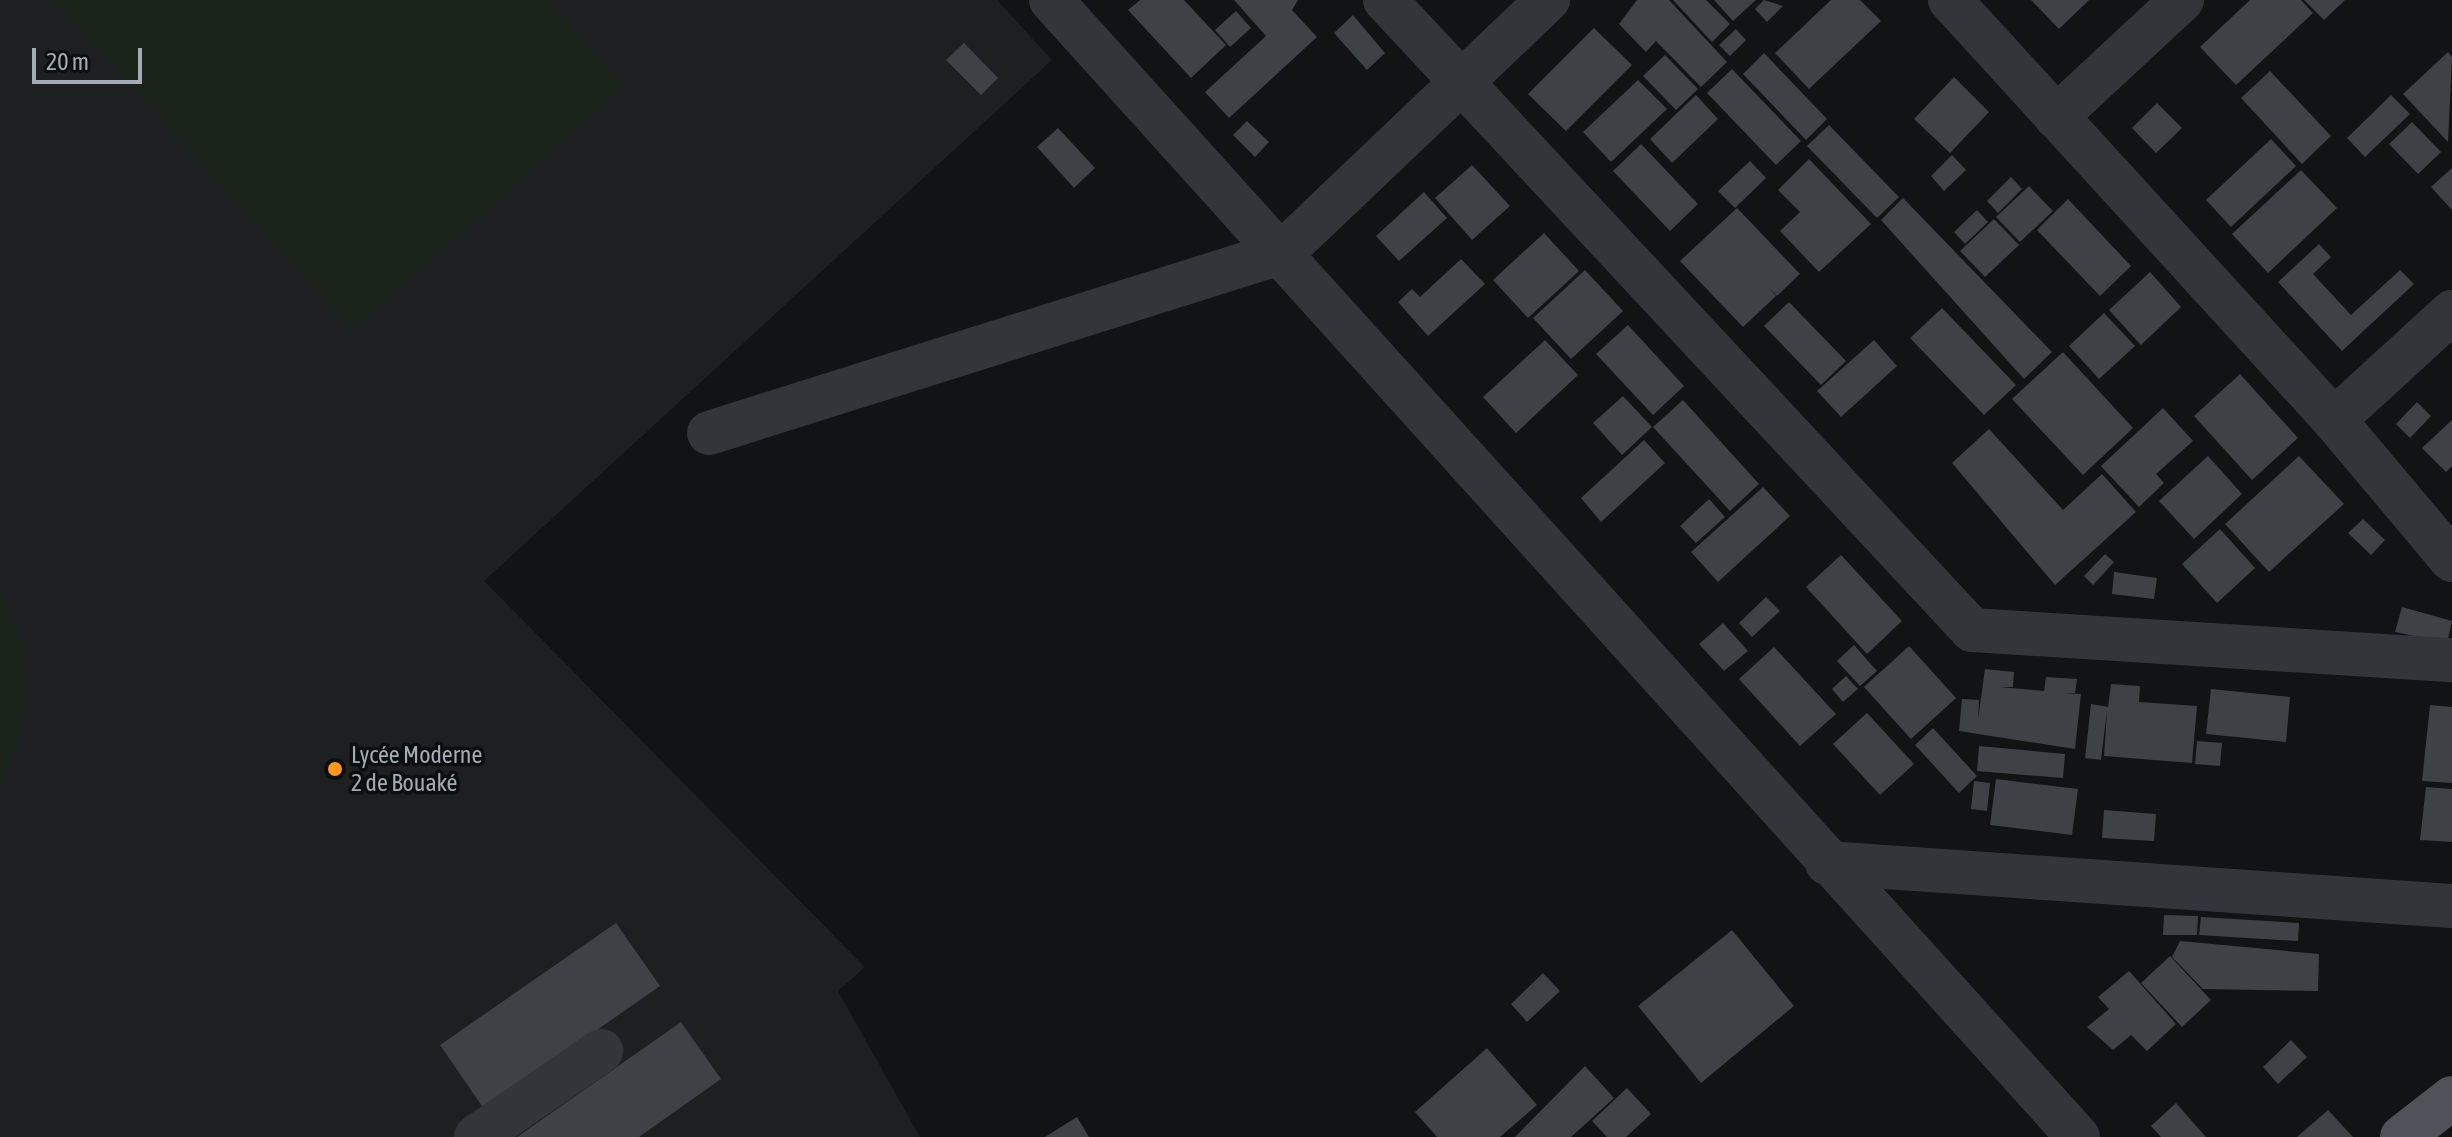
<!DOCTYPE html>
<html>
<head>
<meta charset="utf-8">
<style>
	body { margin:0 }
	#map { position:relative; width:2452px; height:1137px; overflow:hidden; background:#121314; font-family:"Asap Condensed",sans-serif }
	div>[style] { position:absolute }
	.built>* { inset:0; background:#1e1f21 }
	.green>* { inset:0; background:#1a231a }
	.building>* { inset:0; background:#3e4145 }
	.minor>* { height:44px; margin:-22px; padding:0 22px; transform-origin:22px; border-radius:22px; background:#33353a }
	.major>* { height:44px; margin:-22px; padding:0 22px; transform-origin:22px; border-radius:22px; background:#4f5259 }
	.dots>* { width:22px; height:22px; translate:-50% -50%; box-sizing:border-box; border:4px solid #0d0e0f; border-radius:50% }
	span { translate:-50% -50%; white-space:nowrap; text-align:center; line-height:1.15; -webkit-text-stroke:7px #0d0e0f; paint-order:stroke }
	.poi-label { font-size:24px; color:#a3abb6 }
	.left { translate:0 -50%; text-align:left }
	.scale { position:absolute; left:32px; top:48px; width:110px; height:36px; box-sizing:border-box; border:4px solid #a3abb6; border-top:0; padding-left:10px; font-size:24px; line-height:28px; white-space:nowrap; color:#a3abb6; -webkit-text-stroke:6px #0d0e0f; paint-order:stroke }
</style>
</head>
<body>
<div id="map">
	<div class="built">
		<div style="clip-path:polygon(0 0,997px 0,1052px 60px,484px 581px,865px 967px,838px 991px,920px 1137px,0 1137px)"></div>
	</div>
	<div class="green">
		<div style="clip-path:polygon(54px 0,547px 0,624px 85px,353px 330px)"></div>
		<div style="clip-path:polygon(0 590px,21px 642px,25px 686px,23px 728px,0 785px)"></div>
	</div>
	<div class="building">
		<div style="clip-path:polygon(1140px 0,1184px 0,1226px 45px,1191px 78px,1128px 10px)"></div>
		<div style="clip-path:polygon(1234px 0,1298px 0,1292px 10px,1317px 37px,1229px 118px,1205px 92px,1266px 36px)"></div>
		<div style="clip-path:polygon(1637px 0,1669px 0,1727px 62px,1701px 87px,1656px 41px,1646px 52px,1619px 24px)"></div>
		<div style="clip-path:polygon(1673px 0,1706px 0,1730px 24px,1712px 42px)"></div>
		<div style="clip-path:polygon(1714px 0,1756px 0,1733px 21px)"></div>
		<div style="clip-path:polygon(1764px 0,1783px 6px,1767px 22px,1755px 9px)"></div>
		<div style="clip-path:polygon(1831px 0,1860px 0,1881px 21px,1809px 89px,1775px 53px)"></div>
		<div style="clip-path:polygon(2031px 0,2089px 0,2059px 29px)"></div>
		<div style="clip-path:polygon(2250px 0,2301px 0,2313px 13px,2236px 85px,2200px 47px)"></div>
		<div style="clip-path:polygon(2304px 0,2345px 0,2324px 20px)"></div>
		<div style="clip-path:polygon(1236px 11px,1251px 28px,1230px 47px,1215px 30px)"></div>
		<div style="clip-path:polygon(1353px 15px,1385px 53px,1367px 70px,1334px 33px)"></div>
		<div style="clip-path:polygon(1594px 28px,1632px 65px,1566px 131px,1528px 94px)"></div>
		<div style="clip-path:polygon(1736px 29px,1746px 40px,1730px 56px,1719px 45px)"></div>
		<div style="clip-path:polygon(964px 43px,998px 78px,981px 95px,946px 60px)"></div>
		<div style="clip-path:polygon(2448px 52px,2452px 57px,2448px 142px,2403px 94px)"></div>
		<div style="clip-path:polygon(1764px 53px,1827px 119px,1806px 140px,1743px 74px)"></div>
		<div style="clip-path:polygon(1665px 55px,1698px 89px,1676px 110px,1643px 76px)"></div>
		<div style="clip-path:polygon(1732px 69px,1801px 141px,1776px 165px,1707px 93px)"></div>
		<div style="clip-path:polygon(2270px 71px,2331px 136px,2302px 164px,2241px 98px)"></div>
		<div style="clip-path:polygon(1954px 77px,1989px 112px,1950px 153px,1914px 119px)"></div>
		<div style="clip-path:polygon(1638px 80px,1667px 109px,1611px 162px,1583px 132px)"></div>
		<div style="clip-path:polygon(1696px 95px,1718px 119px,1672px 163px,1650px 139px)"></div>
		<div style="clip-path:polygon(2391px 95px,2410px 114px,2365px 157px,2347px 138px)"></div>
		<div style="clip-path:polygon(2157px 103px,2182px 128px,2156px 153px,2132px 128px)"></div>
		<div style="clip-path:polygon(1247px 121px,1269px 142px,1255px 157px,1233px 135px)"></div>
		<div style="clip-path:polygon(2412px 122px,2441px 152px,2418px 174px,2389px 144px)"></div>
		<div style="clip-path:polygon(1829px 125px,1899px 197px,1877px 218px,1807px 146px)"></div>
		<div style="clip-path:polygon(1058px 128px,1095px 168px,1074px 188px,1037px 147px)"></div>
		<div style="clip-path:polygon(2271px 139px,2296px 166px,2231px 227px,2206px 200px)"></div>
		<div style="clip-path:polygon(1641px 144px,1698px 204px,1670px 231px,1613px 171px)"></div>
		<div style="clip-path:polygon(1952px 155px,1966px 170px,1944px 191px,1931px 176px)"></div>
		<div style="clip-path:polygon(1809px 159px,1871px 224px,1819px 272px,1780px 231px,1800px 212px,1778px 190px)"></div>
		<div style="clip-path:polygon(1750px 161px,1766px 178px,1735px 208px,1718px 191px)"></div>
		<div style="clip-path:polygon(1472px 165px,1510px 206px,1472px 240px,1435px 198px)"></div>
		<div style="clip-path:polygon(2452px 168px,2452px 210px,2431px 187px)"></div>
		<div style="clip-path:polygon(2301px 170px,2337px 208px,2268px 273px,2232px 234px)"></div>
		<div style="clip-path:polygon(2011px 177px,2022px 189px,1998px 213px,1987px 201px)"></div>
		<div style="clip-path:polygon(2029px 186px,2053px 211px,2020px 242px,1996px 217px)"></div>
		<div style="clip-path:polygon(1424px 192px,1447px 218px,1399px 261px,1376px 236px)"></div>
		<div style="clip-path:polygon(1903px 198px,2052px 352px,2024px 379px,1881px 220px)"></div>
		<div style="clip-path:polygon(2068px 199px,2131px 266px,2100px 296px,2037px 230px)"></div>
		<div style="clip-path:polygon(1737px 208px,1800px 274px,1777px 296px,1768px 286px,1776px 296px,1743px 327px,1680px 261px)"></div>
		<div style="clip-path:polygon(1977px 210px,1988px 222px,1965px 244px,1954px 232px)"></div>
		<div style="clip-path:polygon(1994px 219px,2019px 245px,1985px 277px,1960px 251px)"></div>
		<div style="clip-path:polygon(1544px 233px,1579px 271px,1528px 318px,1493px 280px)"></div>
		<div style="clip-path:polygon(2319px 244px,2331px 257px,2313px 274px,2351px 315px,2400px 270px,2414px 284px,2342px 351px,2278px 282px)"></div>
		<div style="clip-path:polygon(1461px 259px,1485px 284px,1428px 336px,1398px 302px,1412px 289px,1420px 297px)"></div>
		<div style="clip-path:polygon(1585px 270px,1623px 311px,1571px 359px,1533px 318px)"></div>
		<div style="clip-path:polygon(2150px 272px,2181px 307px,2141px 345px,2109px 310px)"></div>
		<div style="clip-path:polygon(1789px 302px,1846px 361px,1821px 385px,1764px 326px)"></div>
		<div style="clip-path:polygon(1942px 308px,2016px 385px,1984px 415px,1910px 338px)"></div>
		<div style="clip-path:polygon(2104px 313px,2135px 346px,2099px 379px,2069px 346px)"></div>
		<div style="clip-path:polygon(1628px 325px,1684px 386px,1653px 415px,1596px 354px)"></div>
		<div style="clip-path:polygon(1545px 340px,1578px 375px,1516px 433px,1483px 397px)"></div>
		<div style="clip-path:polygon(1874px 340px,1897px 366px,1841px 417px,1817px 391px)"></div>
		<div style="clip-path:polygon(2063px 352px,2133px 428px,2083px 475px,2012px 399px)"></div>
		<div style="clip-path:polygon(2240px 374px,2298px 438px,2252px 480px,2194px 416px)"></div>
		<div style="clip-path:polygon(1623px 396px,1652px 427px,1622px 455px,1593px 423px)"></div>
		<div style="clip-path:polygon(1683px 400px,1759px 484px,1730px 511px,1653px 427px)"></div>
		<div style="clip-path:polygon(2417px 402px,2431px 416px,2410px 438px,2396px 424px)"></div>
		<div style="clip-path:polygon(2163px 408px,2193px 441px,2156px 474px,2164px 483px,2139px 507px,2101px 466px)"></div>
		<div style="clip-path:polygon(2452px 420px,2452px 466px,2446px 472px,2422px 448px)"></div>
		<div style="clip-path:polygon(1989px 429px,2063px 510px,2102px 474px,2136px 512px,2055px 585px,1952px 463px)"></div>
		<div style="clip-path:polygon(1644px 440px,1665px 463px,1601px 522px,1581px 498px)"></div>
		<div style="clip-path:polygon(2208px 456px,2242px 494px,2194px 539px,2159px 501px)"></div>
		<div style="clip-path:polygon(2299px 456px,2344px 504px,2269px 572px,2225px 524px)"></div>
		<div style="clip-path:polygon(1763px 487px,1790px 516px,1718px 582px,1691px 552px)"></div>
		<div style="clip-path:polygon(1709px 499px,1725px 517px,1696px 543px,1680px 526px)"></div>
		<div style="clip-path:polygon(2363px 519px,2385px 540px,2371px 555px,2348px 533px)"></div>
		<div style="clip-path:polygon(2220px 529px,2255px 568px,2217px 603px,2182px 564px)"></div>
		<div style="clip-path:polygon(2105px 554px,2114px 562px,2093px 585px,2084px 576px)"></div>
		<div style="clip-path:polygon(1841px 555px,1902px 621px,1867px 654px,1806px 587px)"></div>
		<div style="clip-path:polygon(2114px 572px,2157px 578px,2154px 599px,2112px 594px)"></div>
		<div style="clip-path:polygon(1766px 597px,1780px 611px,1752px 637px,1739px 623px)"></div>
		<div style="clip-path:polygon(2402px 607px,2452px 621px,2447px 643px,2395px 632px)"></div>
		<div style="clip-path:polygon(1723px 623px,1748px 651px,1724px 671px,1699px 644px)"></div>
		<div style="clip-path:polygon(1854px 645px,1877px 671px,1860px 686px,1837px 661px)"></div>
		<div style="clip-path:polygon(1909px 646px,1956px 698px,1911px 739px,1864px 687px)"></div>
		<div style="clip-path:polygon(1774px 647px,1836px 714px,1800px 746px,1739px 679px)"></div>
		<div style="clip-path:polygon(1985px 669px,2014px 672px,2013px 687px,1999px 687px,2044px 691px,2046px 677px,2077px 679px,2075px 693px,2065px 693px,2081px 694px,2075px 749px,1959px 731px,1962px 699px,1979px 700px,1978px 720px)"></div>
		<div style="clip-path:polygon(1846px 676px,1858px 689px,1843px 702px,1832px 689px)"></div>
		<div style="clip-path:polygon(2111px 684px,2140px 686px,2139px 702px,2197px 706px,2192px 763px,2104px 756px,2107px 710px,2101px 760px,2085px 758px,2091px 704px,2108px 707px)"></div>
		<div style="clip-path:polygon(2211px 689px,2290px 697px,2286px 742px,2206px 734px)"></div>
		<div style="clip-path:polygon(2430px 705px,2452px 707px,2452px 783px,2422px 781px)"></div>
		<div style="clip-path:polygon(1867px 713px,1914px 764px,1880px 795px,1833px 744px)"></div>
		<div style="clip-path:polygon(1933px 728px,1977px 776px,1959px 793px,1915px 745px)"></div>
		<div style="clip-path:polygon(2197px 741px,2222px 743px,2220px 766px,2195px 764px)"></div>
		<div style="clip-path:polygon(1979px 746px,2065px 754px,2063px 778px,1977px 771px)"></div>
		<div style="clip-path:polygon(1996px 779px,2078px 789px,2072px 835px,1990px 825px)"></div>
		<div style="clip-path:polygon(1974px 781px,1990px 783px,1987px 811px,1971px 809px)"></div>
		<div style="clip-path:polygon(2426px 787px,2452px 789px,2452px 842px,2420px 840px)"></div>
		<div style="clip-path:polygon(2104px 810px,2156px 814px,2154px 841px,2102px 838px)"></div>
		<div style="clip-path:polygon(2164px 915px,2198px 916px,2197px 935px,2163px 935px)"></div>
		<div style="clip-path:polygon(2201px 917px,2299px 923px,2298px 941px,2199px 935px)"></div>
		<div style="clip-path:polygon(616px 923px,660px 986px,484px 1109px,440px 1045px)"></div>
		<div style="clip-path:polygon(1732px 930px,1794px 1006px,1701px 1083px,1638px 1006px)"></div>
		<div style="clip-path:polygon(2180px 941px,2319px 954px,2318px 991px,2203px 989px,2172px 957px)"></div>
		<div style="clip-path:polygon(2170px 956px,2211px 1000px,2182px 1027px,2141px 983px)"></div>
		<div style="clip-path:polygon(2129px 971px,2176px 1024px,2147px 1051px,2131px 1035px,2113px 1050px,2087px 1027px,2109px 1009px,2098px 997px)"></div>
		<div style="clip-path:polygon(1543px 973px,1560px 991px,1527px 1022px,1511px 1004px)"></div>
		<div style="clip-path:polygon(681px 1022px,721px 1079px,639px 1137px,517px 1137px)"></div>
		<div style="clip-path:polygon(2291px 1040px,2307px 1057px,2278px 1084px,2263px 1067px)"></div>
		<div style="clip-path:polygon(1487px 1048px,1537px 1105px,1500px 1137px,1437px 1137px,1415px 1112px)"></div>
		<div style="clip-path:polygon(1585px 1066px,1614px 1098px,1571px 1137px,1515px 1137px)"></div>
		<div style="clip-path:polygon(1627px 1088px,1651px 1114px,1626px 1137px,1607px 1137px,1592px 1121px)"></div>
		<div style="clip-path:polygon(2176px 1103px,2206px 1137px,2161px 1137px,2151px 1126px)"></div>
		<div style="clip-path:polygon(2328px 1110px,2353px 1137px,2297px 1137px)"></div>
		<div style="clip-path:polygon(1077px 1117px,1089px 1137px,1045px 1137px)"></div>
	</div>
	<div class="minor">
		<div style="left:1051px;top:0;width:1532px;rotate:47.91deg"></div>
		<div style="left:1385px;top:0;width:861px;rotate:47.02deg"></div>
		<div style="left:1972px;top:630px;width:481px;rotate:3.6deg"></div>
		<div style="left:1950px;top:0;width:569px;rotate:47.56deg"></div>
		<div style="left:2334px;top:420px;width:183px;rotate:49.9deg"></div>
		<div style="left:2056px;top:117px;width:172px;rotate:-42.9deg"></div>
		<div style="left:2334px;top:420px;width:160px;rotate:-42.5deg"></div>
		<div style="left:709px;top:433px;width:602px;rotate:-17.5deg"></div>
		<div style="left:1283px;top:252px;width:366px;rotate:-43.6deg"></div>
		<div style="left:1827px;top:863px;width:626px;rotate:3.94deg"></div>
		<div style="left:476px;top:1137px;width:152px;rotate:-34.5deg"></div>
	</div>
	<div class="major">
		<div style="left:2402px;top:1137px;width:63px;rotate:-38deg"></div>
	</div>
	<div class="dots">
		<div style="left:335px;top:769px;background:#ff9720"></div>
	</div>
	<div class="poi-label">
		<span class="left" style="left:351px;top:769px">Lycée Moderne<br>2 de Bouaké</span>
	</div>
	<div class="scale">20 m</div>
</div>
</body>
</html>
